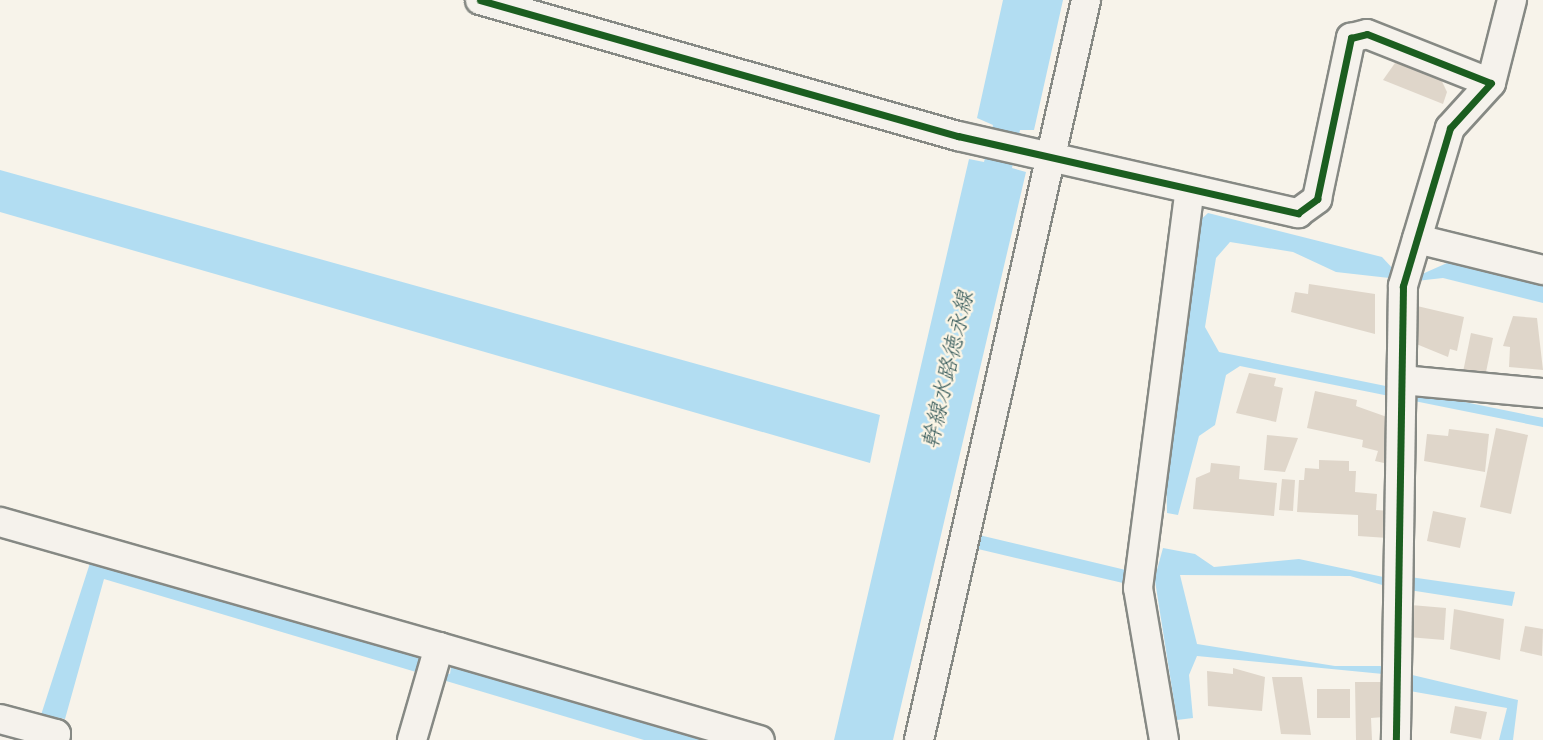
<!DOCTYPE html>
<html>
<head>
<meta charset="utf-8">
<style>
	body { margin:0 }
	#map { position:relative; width:1543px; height:740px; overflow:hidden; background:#f7f3ea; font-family:"Balsamiq Sans","Klee One",sans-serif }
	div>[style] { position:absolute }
	.water>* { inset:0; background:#b2ddf2 }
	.building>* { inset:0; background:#dfd6ca }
	.roads { filter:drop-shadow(2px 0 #868984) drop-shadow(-2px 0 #868984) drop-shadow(0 2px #868984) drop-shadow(0 -2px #868984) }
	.street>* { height:28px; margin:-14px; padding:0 14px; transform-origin:14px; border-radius:14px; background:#f5f2ec }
	.cycleway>* { height:7px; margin:-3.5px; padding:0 3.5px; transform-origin:3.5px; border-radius:3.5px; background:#1b5e20 }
	span { translate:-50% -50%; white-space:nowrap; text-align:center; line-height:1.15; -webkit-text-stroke:5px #fcf5e5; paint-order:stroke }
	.water-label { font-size:23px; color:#375b5b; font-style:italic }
</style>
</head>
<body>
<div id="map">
	<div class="water">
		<div style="clip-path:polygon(1003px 0,1063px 0,1034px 130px,1020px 130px,1012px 168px,1026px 172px,893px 740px,834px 740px,969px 159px,984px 162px,993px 125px,977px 118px)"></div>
		<div style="clip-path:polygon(0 170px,880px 415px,870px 463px,0 212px)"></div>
		<div style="clip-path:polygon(1208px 213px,1382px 257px,1395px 271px,1420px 275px,1447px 263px,1543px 286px,1543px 303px,1443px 278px,1416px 281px,1336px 272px,1293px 252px,1230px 242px,1216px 258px,1205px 327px,1219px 352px,1543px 418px,1543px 427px,1240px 366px,1226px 375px,1215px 425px,1199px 436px,1178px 515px,1167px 513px,1166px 464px,1196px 224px)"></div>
		<div style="clip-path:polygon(979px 535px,1155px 577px,1163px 548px,1195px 554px,1214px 567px,1299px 559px,1388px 578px,1386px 586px,1350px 576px,1180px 575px,1197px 644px,1335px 666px,1385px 666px,1383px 674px,1197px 656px,1189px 675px,1193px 718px,1177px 720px,1155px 581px,1123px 583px,978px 549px)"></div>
		<div style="clip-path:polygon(90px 563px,422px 658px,420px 664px,450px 674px,451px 667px,701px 740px,644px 740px,104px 579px,65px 719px,41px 715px)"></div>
		<div style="clip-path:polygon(1410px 577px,1515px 592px,1512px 606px,1409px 590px)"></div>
		<div style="clip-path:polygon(1408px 674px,1518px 700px,1513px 740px,1499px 740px,1507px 708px,1404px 690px)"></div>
	</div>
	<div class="building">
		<div style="clip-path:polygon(1395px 63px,1439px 75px,1447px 92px,1443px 104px,1383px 80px)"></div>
		<div style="clip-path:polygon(1309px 284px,1375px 294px,1375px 334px,1291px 312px,1295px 292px,1308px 294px)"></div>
		<div style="clip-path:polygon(1417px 306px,1464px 317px,1457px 351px,1450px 349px,1448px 357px,1409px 341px)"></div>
		<div style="clip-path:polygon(1513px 316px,1537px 318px,1543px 370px,1509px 367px,1510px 347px,1503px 346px)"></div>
		<div style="clip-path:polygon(1471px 333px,1493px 338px,1485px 377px,1463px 372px)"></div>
		<div style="clip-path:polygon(1249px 373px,1276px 378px,1274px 386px,1283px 388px,1276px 422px,1236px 413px)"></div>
		<div style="clip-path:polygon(1315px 391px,1357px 400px,1356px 406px,1387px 417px,1392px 426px,1384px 463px,1375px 461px,1378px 451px,1362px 447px,1363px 440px,1307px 428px)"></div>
		<div style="clip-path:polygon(1496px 428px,1528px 435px,1511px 514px,1480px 507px)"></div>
		<div style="clip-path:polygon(1449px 429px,1489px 434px,1485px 472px,1424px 461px,1427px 434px,1448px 436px)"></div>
		<div style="clip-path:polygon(1267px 435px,1298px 438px,1285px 472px,1264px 470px)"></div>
		<div style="clip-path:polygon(1319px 460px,1349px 461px,1349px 471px,1356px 471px,1355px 492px,1377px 494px,1376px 510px,1390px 511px,1388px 538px,1358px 536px,1358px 515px,1297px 512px,1299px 480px,1304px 480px,1305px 468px,1319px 469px)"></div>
		<div style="clip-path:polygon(1211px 463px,1240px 466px,1239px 479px,1277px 483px,1274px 516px,1193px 509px,1196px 478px,1210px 472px)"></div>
		<div style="clip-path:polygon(1282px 479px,1295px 480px,1293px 511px,1279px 510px)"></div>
		<div style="clip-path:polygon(1433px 511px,1466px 518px,1460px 548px,1427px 541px)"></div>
		<div style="clip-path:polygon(1411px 605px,1446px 608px,1444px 640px,1408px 637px)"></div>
		<div style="clip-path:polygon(1454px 609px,1504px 619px,1500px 660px,1450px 649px)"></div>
		<div style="clip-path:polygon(1525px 626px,1543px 629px,1542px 656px,1520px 651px)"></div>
		<div style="clip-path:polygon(1233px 668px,1265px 677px,1262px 711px,1208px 706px,1207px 671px,1233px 674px)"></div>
		<div style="clip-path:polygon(1272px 677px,1302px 677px,1311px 735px,1281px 734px)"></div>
		<div style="clip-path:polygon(1355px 682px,1384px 682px,1384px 717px,1371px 718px,1372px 740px,1356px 740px)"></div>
		<div style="clip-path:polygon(1317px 689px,1350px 689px,1350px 718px,1317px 718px)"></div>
		<div style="clip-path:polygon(1455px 706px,1487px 712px,1481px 739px,1450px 733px)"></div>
	</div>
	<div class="roads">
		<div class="street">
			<div style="left:480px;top:0;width:497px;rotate:15.9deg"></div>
			<div style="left:958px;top:136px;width:349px;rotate:12.8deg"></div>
			<div style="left:1298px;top:213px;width:24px;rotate:-36deg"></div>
			<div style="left:1317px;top:199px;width:165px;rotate:-78.1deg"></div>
			<div style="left:1351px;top:38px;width:16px;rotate:-14deg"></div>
			<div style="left:1367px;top:34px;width:133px;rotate:21.6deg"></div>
			<div style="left:1491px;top:83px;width:61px;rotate:132.3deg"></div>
			<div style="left:1450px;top:128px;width:165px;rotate:106.6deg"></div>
			<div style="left:1403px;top:286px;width:454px;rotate:90.9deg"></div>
			<div style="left:1491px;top:83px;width:86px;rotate:-75.8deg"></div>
			<div style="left:1417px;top:239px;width:130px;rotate:13.8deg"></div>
			<div style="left:1402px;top:380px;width:142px;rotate:5.3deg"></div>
			<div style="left:0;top:522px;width:456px;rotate:15.9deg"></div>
			<div style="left:439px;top:647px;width:97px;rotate:106.2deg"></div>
			<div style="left:439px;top:647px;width:334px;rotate:16.2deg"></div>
			<div style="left:0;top:719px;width:58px;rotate:15deg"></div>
			<div style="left:56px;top:734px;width:6px;rotate:99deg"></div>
			<div style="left:919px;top:740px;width:759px;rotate:-77.28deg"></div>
			<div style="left:1164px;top:740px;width:154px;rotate:-99.7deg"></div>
			<div style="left:1138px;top:588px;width:402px;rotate:-82.6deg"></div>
		</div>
	</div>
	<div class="cycleway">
		<div style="left:480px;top:0;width:497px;rotate:15.9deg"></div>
		<div style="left:958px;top:136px;width:349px;rotate:12.8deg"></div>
		<div style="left:1298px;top:213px;width:24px;rotate:-36deg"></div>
		<div style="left:1317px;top:199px;width:165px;rotate:-78.1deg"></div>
		<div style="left:1351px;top:38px;width:16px;rotate:-14deg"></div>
		<div style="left:1367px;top:34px;width:133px;rotate:21.6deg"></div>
		<div style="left:1491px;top:83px;width:61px;rotate:132.3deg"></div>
		<div style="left:1450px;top:128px;width:165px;rotate:106.6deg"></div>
		<div style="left:1403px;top:286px;width:454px;rotate:90.9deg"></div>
	</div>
	<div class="water-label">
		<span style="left:948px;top:370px;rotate:-77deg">幹線水路徳永線</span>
	</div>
</div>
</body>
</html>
